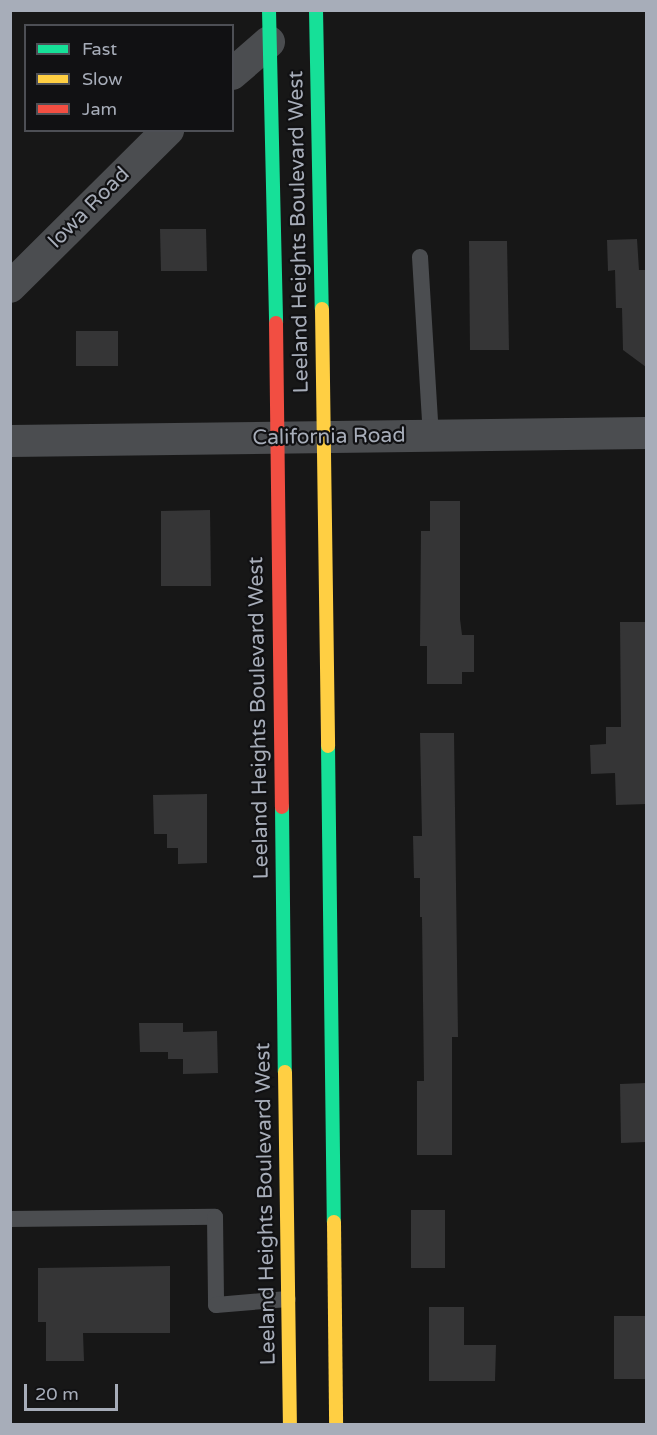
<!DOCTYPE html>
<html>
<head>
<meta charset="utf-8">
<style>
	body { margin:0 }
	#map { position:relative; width:657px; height:1435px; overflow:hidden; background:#171717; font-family:"Varela Round",sans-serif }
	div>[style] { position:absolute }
	.building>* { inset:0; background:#353536 }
	.lane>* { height:16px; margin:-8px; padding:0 8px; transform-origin:8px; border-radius:8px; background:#4b4d50 }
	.street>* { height:32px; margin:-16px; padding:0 16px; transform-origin:16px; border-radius:16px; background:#4b4d50 }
	.fast>* { height:14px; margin:-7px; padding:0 7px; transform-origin:7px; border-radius:7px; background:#16e098 }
	.slow>* { height:14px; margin:-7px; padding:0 7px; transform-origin:7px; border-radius:7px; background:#ffcf43 }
	.jam>* { height:14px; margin:-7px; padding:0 7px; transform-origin:7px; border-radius:7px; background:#f24e42 }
	span { translate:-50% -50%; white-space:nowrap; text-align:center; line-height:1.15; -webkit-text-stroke:4.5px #111113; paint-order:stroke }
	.street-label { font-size:21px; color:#a7adb9 }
	.frame { position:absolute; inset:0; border:12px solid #a7adb9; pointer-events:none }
	.legend { position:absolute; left:24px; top:24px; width:210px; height:108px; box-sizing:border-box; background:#111113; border:2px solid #4d4f55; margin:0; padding:8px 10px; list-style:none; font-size:18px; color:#a7adb9 }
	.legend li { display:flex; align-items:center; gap:12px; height:30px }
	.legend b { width:30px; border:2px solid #4d4f55 }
	.scale { position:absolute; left:24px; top:1384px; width:94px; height:27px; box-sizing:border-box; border:3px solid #a7adb9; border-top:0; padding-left:8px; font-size:18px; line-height:21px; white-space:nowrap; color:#a7adb9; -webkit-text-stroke:4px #111113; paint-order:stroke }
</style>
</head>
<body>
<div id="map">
	<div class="building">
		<div style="clip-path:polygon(160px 229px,206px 229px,207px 271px,161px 271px)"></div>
		<div style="clip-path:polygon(637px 239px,639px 270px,646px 270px,646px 367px,623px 350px,622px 308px,616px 308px,615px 270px,608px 271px,607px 240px)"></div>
		<div style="clip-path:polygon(469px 241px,507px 241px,509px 350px,470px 350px)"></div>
		<div style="clip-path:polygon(76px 331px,118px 331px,118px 366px,76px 366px)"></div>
		<div style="clip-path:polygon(430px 501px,460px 501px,460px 619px,462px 635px,474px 635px,474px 672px,462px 672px,462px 684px,427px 684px,427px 646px,420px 646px,421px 531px,430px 531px)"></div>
		<div style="clip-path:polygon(210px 510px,211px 586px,161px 586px,161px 511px)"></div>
		<div style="clip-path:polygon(620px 622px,646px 622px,646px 804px,616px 805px,615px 773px,591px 774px,590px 745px,606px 744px,606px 727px,621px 727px)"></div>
		<div style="clip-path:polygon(420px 733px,454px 733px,458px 1037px,452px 1037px,452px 1155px,417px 1155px,417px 1081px,424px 1081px,422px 917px,420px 917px,420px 878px,414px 878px,413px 836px,422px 836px)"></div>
		<div style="clip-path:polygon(207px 794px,207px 863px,178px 864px,178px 848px,167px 848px,167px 834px,154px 834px,153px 795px)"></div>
		<div style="clip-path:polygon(139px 1023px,183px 1023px,183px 1032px,217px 1031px,218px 1073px,183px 1074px,183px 1059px,168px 1059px,168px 1052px,140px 1052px)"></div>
		<div style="clip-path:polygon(646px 1083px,646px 1142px,621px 1143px,620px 1084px)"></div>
		<div style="clip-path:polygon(411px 1210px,445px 1210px,445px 1268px,411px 1268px)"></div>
		<div style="clip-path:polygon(170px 1266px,170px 1333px,83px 1333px,84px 1361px,46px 1361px,46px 1322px,38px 1322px,38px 1268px)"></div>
		<div style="clip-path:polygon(429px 1307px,464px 1307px,464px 1345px,496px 1345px,495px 1381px,429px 1381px)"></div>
		<div style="clip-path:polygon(614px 1316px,646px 1316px,646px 1379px,614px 1379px)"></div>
	</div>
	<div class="lane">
		<div style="left:420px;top:257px;width:179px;rotate:86.5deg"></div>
		<div style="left:10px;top:1219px;width:205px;rotate:-0.6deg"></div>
		<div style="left:215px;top:1217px;width:88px;rotate:89.3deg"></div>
		<div style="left:216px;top:1305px;width:72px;rotate:-4.8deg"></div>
	</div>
	<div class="street">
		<div style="left:232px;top:74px;width:49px;rotate:-40.9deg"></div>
		<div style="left:10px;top:287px;width:223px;rotate:-44.8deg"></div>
		<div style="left:10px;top:441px;width:636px;rotate:-0.72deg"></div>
	</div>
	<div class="fast">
		<div style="left:269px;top:10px;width:313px;rotate:88.7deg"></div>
		<div style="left:316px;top:10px;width:299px;rotate:88.9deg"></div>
		<div style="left:328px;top:746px;width:476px;rotate:89.3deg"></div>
		<div style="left:282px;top:807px;width:265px;rotate:89.4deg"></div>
	</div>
	<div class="slow">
		<div style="left:322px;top:309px;width:437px;rotate:89.2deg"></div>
		<div style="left:285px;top:1072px;width:352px;rotate:89.2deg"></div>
		<div style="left:334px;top:1222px;width:202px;rotate:89.4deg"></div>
	</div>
	<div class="jam">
		<div style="left:276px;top:323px;width:484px;rotate:89.3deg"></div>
	</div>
	<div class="street-label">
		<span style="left:89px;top:208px;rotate:-45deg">Iowa Road</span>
		<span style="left:299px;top:232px;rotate:-91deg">Leeland Heights Boulevard West</span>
		<span style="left:329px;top:437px;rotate:-1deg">California Road</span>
		<span style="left:259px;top:718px;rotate:-91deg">Leeland Heights Boulevard West</span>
		<span style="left:266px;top:1204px;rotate:-91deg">Leeland Heights Boulevard West</span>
	</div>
	<div class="frame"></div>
	<ul class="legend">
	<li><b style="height:8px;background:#16e098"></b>Fast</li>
	<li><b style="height:8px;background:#ffcf43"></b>Slow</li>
	<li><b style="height:8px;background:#f24e42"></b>Jam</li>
	</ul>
	<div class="scale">20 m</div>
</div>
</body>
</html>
